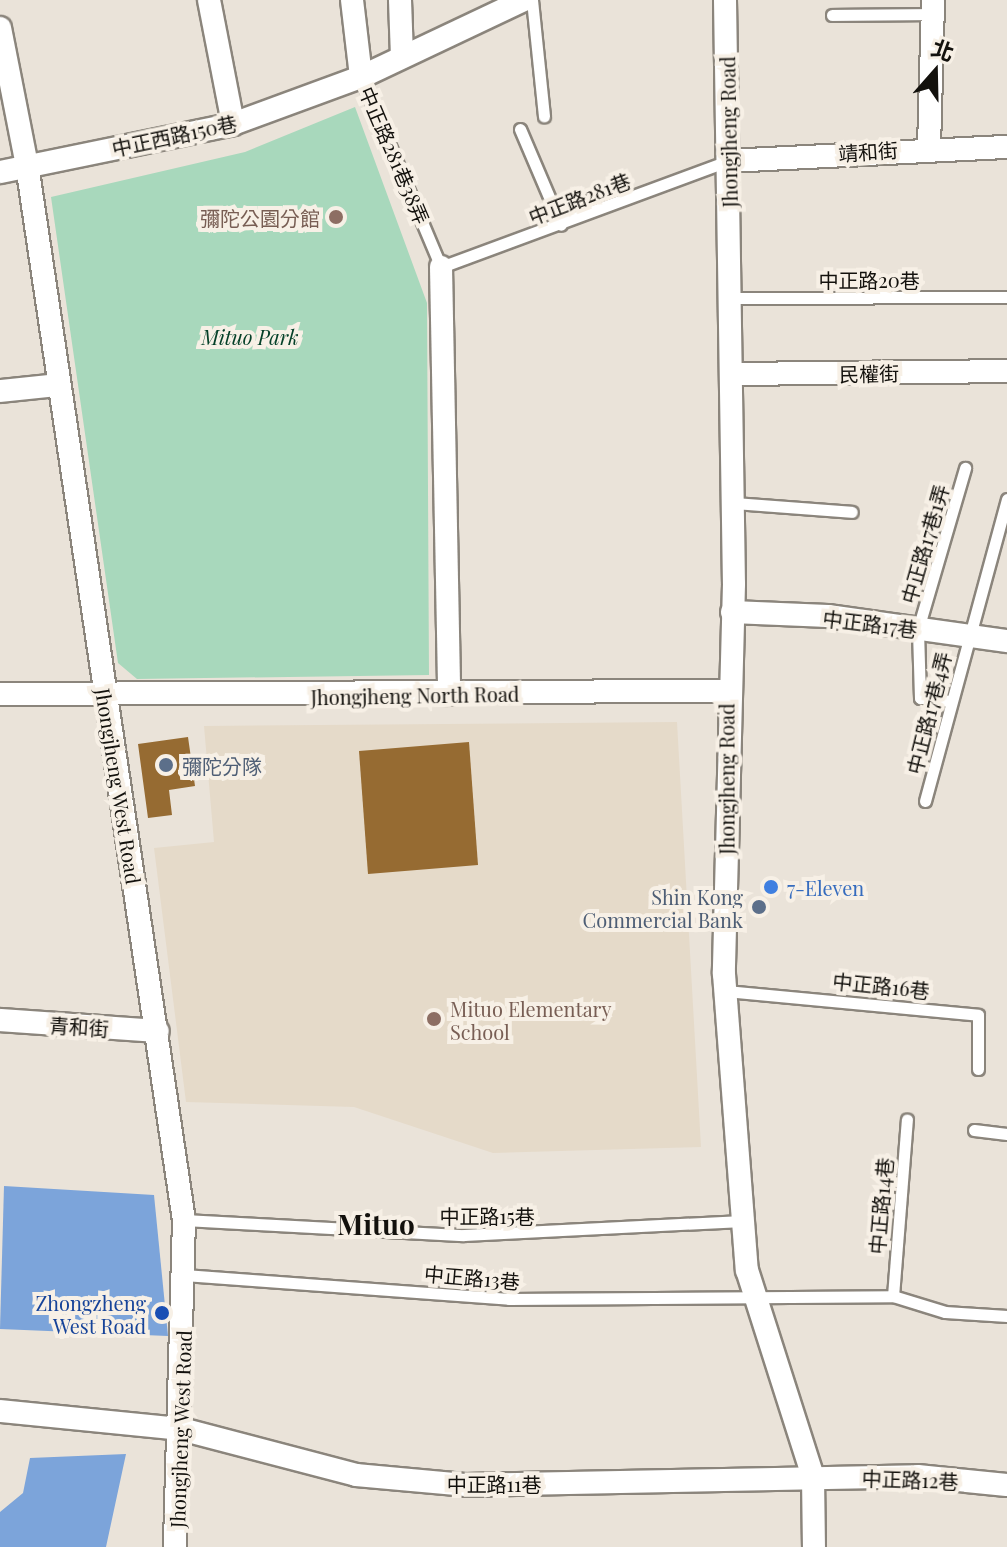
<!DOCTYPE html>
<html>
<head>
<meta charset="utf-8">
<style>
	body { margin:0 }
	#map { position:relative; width:1007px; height:1547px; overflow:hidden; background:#eae3d9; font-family:"Playfair Display","Noto Sans TC",serif }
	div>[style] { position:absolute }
	.built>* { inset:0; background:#e5dac9 }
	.green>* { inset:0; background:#a8d8bc }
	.water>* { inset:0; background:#7ca4da }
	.building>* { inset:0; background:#966b32 }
	.roads { filter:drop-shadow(2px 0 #8b857c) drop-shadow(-2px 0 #8b857c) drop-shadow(0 2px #8b857c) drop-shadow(0 -2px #8b857c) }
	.service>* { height:11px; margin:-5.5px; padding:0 5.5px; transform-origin:5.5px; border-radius:5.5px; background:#fff }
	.minor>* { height:22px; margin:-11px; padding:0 11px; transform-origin:11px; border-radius:11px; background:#fff }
	.dots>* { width:22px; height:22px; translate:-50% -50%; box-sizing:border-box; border:4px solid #f7f0e6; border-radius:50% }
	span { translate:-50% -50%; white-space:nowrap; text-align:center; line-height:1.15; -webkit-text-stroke:8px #f7f0e6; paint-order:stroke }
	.street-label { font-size:20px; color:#13110d }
	.education-label { font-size:20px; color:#785e54 }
	.right { translate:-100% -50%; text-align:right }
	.left { translate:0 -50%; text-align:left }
	.park-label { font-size:20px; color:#044028; font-style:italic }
	.service-label { font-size:20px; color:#4e5e75 }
	.shop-label { font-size:20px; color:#366cbe }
	.transit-label { font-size:20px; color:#164399 }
	.district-label { font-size:28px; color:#13110d; font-weight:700 }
	.north { position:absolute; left:895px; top:32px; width:80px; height:80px; -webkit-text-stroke:6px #f7f0e6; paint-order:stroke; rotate:20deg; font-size:22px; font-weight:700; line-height:32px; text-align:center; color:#13110d }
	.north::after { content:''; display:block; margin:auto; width:28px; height:36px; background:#13110d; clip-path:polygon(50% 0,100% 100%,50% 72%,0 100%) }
</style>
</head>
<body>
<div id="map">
	<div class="built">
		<div style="clip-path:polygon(677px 722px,701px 1147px,493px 1153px,354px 1107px,186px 1102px,154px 848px,214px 842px,204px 726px)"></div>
	</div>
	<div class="green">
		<div style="clip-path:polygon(355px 107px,427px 303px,429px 675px,137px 679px,118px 663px,51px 197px,245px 152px)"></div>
	</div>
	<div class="water">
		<div style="clip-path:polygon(4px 1186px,154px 1195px,168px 1336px,0 1329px)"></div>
		<div style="clip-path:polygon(126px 1454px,106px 1547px,0 1547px,0 1512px,23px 1493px,30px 1458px)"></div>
	</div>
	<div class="building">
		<div style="clip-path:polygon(188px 737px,195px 786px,169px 790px,172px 815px,148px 818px,138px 744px)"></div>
		<div style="clip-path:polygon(469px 742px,478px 865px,368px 874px,359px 751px)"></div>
	</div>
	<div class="roads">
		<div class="service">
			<div style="left:532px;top:0;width:117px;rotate:84.1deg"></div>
			<div style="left:832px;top:15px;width:100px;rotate:-0.6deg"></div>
			<div style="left:361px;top:77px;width:206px;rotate:67.2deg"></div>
			<div style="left:441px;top:267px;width:306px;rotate:-20.3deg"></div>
			<div style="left:520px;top:129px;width:104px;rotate:66.9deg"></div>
			<div style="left:732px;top:298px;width:275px;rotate:-0.2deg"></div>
			<div style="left:733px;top:503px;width:119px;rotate:4.3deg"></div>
			<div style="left:950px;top:701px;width:30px;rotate:-174deg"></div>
			<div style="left:920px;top:698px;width:69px;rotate:-91.7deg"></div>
			<div style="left:918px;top:629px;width:168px;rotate:-73.7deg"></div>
			<div style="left:925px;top:801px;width:313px;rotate:-74.8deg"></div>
			<div style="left:726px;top:991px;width:253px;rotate:5.4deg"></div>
			<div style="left:978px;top:1015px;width:54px;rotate:90deg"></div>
			<div style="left:974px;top:1130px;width:33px;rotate:7deg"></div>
			<div style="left:184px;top:1220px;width:280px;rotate:3.1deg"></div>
			<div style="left:464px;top:1235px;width:279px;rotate:-2.9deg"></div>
			<div style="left:184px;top:1275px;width:326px;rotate:4.2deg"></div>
			<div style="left:509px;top:1299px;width:384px;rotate:-0.4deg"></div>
			<div style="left:893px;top:1296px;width:54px;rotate:17.1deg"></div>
			<div style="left:945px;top:1312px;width:62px;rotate:3.7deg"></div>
			<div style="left:893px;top:1296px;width:177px;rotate:-85.5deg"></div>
		</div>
		<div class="minor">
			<div style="left:209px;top:0;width:126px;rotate:79deg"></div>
			<div style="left:352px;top:0;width:78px;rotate:83.3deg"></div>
			<div style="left:400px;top:0;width:57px;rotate:88deg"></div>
			<div style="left:725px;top:0;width:584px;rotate:89.12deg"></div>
			<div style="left:734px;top:584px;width:390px;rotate:91.5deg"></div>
			<div style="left:724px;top:974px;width:297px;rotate:85.6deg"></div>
			<div style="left:747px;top:1270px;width:217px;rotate:72.3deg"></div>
			<div style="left:813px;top:1477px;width:70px;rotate:89.2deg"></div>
			<div style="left:0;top:28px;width:140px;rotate:78.9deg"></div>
			<div style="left:27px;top:165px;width:1067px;rotate:81.54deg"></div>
			<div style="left:184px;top:1220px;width:327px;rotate:91.6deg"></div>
			<div style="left:929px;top:147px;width:147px;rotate:-88.4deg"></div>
			<div style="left:728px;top:161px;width:279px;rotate:-2.9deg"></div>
			<div style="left:0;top:172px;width:238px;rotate:-11.6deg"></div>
			<div style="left:233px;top:124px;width:136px;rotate:-20.2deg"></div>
			<div style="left:361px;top:77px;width:180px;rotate:-25.3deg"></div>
			<div style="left:441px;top:267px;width:427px;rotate:88.9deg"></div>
			<div style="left:731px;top:374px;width:276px;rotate:-0.6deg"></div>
			<div style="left:0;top:391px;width:58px;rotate:-5.9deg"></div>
			<div style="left:732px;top:612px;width:96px;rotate:2.4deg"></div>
			<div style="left:828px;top:616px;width:181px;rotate:8deg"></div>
			<div style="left:0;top:694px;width:726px;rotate:-0.24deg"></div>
			<div style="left:0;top:1020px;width:158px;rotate:4deg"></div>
			<div style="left:0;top:1411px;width:182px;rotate:5.7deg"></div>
			<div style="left:181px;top:1429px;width:181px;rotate:14.7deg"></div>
			<div style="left:356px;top:1475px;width:109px;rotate:5.2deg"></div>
			<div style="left:465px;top:1485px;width:453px;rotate:-1.1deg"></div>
			<div style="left:918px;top:1476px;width:89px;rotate:5.8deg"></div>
		</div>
	</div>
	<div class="dots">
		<div style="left:336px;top:217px;background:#8d6e63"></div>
		<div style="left:166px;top:765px;background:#5c6f8a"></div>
		<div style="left:771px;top:887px;background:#3f7fe0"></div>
		<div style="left:759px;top:907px;background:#5c6f8a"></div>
		<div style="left:434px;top:1019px;background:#8d6e63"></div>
		<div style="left:162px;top:1313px;background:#1a4fb4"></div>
	</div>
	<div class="street-label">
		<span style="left:728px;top:132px;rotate:-91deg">Jhongjheng Road</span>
		<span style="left:174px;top:135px;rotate:-12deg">中正西路150巷</span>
		<span style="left:868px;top:151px;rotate:-4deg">靖和街</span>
		<span style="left:395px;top:155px;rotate:67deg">中正路281巷38弄</span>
		<span style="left:579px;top:198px;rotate:-21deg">中正路281巷</span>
		<span style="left:869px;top:279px">中正路20巷</span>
		<span style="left:869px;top:373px;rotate:-1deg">民權街</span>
		<span style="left:924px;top:544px;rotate:-74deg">中正路17巷1弄</span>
		<span style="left:870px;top:623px;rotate:7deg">中正路17巷</span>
		<span style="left:415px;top:695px;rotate:-1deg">Jhongjheng North Road</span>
		<span style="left:928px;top:713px;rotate:-76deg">中正路17巷4弄</span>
		<span style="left:726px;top:779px;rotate:-90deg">Jhongjheng Road</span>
		<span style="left:119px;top:786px;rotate:81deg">Jhongjheng West Road</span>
		<span style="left:881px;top:985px;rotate:6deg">中正路16巷</span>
		<span style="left:79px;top:1026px;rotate:4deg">青和街</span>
		<span style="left:880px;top:1206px;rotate:-85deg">中正路14巷</span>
		<span style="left:487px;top:1215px">中正路15巷</span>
		<span style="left:472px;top:1277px;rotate:5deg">中正路13巷</span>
		<span style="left:180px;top:1429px;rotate:-88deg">Jhongjheng West Road</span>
		<span style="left:910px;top:1479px;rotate:2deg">中正路12巷</span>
		<span style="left:494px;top:1483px">中正路11巷</span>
	</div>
	<div class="education-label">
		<span class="right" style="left:320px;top:217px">彌陀公園分館</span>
		<span class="left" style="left:450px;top:1020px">Mituo Elementary<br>School</span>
	</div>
	<div class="park-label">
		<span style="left:250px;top:336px">Mituo Park</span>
	</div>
	<div class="service-label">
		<span class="left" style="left:182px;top:765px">彌陀分隊</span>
		<span class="right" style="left:743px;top:908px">Shin Kong<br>Commercial Bank</span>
	</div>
	<div class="shop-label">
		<span class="left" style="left:787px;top:887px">7-Eleven</span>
	</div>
	<div class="transit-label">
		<span class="right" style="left:146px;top:1314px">Zhongzheng<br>West Road</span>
	</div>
	<div class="district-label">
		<span style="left:376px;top:1224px">Mituo</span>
	</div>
	<div class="north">北</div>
</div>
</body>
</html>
